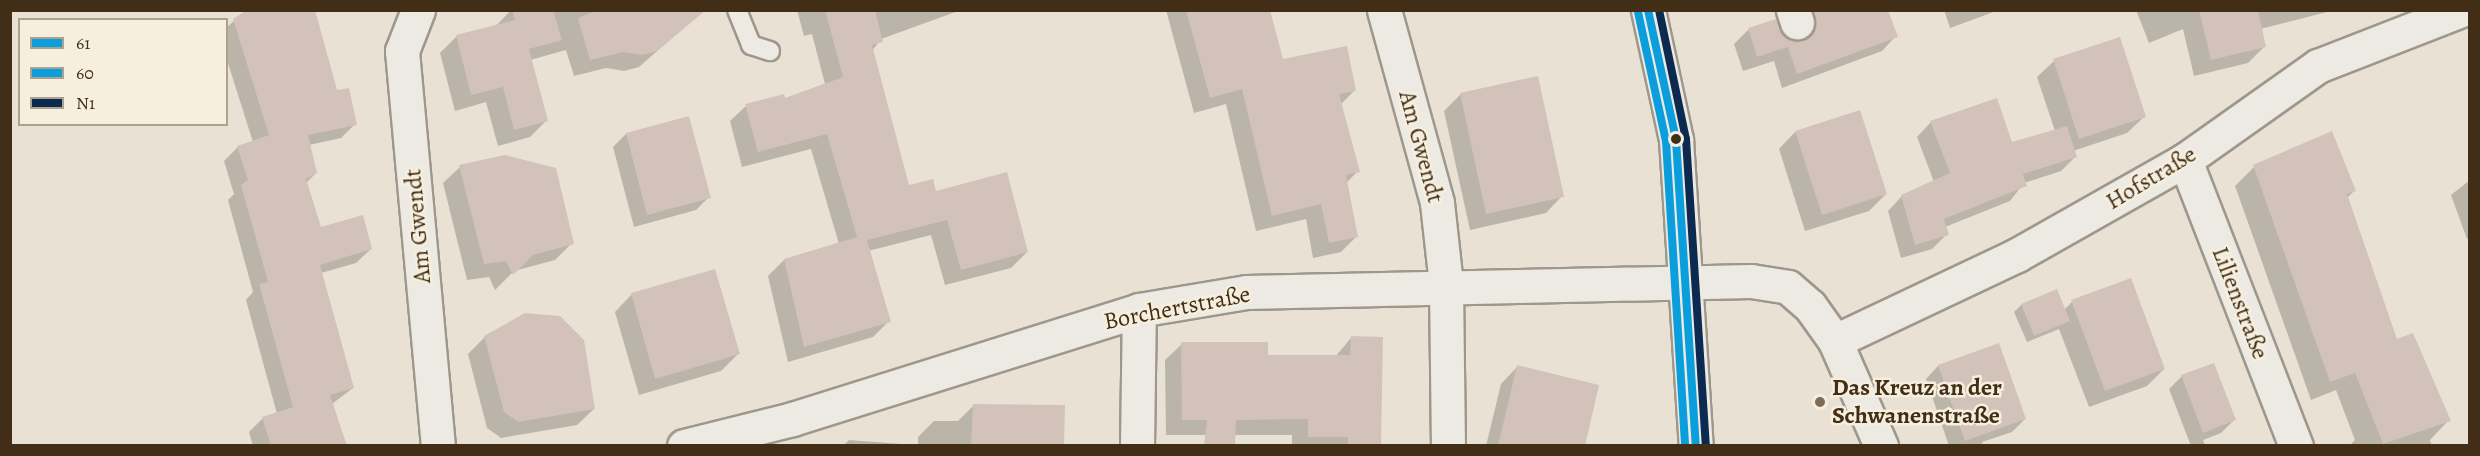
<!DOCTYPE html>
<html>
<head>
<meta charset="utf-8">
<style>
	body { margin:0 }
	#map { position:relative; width:2480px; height:456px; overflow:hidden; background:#e9e2d4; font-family:Alegreya,serif }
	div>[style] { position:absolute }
	.shadow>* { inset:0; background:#0003 }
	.building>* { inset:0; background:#d2c2b9 }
	.roads { filter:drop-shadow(2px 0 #9e978c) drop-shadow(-2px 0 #9e978c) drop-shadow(0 2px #9e978c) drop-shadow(0 -2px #9e978c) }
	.lane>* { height:18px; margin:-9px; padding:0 9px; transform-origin:9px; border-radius:9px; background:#edeae3 }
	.street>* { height:33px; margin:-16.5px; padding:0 16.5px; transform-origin:16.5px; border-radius:16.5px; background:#edeae3 }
	.secondary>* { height:33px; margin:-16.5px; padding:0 16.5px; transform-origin:16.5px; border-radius:16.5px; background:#edeae3 }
	.bus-1>* { height:8px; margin:-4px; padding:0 4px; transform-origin:4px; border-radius:4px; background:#0a9edc }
	.bus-2>* { height:8px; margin:-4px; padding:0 4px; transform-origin:4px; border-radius:4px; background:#0a9edc }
	.bus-3>* { height:8px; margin:-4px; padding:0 4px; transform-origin:4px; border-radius:4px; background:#0c294f }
	.dots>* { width:16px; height:16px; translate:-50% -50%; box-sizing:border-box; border:3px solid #f6efde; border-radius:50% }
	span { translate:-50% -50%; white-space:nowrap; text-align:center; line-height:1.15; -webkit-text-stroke:5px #f6efde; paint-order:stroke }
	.street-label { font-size:24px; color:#422d17 }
	.poi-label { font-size:24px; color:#422d17; font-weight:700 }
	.left { translate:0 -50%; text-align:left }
	.frame { position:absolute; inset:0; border:12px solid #422d17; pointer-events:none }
	.legend { position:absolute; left:18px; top:18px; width:210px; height:108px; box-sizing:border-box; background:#f6efde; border:2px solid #aea18e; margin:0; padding:8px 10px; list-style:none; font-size:18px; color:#422d17 }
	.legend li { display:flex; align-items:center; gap:12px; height:30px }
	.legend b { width:30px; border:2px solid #aea18e }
</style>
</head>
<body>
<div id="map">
	<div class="shadow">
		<div style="clip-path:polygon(511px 10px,696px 10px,698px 15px,639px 67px,624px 71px,606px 68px,574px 76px,566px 50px,530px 60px,547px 120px,530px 137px,498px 146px,486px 102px,455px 111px,440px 53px,456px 37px,495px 27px)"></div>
		<div style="clip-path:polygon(797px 10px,961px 10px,881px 39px,872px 51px,908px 187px,935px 193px,1027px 252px,1011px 268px,945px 285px,931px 235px,868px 251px,889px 321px,873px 337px,788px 362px,768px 276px,784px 260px,839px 244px,811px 149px,742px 167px,730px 121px,746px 106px,784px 99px,825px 84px,812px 34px,804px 36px)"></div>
		<div style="clip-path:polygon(1166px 10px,1268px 10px,1282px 61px,1354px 91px,1340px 105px,1358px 171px,1346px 183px,1357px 236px,1341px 252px,1313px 258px,1306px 219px,1256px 231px,1226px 104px,1194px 113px)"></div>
		<div style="clip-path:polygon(1807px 10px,1887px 10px,1896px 36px,1882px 51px,1782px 88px,1774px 61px,1743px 71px,1734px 44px,1748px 30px,1775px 21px,1783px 37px,1801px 40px,1798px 24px)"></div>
		<div style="clip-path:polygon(1944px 10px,1999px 10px,1950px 28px)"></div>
		<div style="clip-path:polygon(2136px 10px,2335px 10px,2260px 29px,2264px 47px,2248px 63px,2194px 76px,2183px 29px,2149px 43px)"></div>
		<div style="clip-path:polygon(234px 21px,336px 92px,355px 124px,341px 138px,309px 145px,316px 173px,306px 183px,320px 229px,371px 249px,356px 263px,321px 273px,353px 388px,332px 404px,345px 446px,253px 446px,249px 432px,263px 418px,277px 414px,246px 300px,253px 292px,228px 200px,234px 194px,224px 161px,238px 147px,253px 142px,226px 57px,226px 28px)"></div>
		<div style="clip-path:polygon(2054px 61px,2144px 117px,2127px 133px,2073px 151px,2075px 157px,2061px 171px,2024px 183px,2010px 201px,1945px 227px,1947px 234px,1932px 249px,1901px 258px,1888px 211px,1902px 196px,1934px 182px,1917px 137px,1931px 122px,2011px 144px,2055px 131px,2037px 77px)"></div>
		<div style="clip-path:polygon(1461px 94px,1562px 196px,1546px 213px,1470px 230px,1444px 111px)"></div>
		<div style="clip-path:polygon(688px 118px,709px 197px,696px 210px,634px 227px,613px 147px,626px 134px)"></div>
		<div style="clip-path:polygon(1795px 132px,1886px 194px,1869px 211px,1805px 231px,1779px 149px)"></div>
		<div style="clip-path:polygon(460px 167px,572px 243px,555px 260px,514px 271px,495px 290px,489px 277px,467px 280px,443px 183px)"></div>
		<div style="clip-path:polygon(2254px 167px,2354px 191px,2347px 198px,2396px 340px,2449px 420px,2430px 440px,2432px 446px,2349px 446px,2355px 440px,2336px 390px,2311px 400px,2235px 186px)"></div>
		<div style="clip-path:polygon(2470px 180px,2470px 238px,2467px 239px,2451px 195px)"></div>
		<div style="clip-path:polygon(714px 271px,738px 354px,721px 371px,639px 395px,615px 312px,631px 295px)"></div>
		<div style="clip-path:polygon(2072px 302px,2164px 369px,2147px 386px,2089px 407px,2059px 329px,2027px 342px,2014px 312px,2021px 305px,2064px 310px)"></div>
		<div style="clip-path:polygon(485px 337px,594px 409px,577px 425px,501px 438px,487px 428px,468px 354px)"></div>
		<div style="clip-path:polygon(1351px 338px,1379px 446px,1292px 446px,1292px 435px,1166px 435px,1165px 360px,1182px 344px,1267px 357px,1335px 357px)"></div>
		<div style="clip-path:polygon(1938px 366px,2025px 419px,2012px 432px,1982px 442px,1983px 446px,1949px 446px,1926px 379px)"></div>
		<div style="clip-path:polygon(1517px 367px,1583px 446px,1486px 446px,1501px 384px)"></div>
		<div style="clip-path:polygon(2182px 376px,2234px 420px,2221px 433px,2203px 440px,2205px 446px,2191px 446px,2169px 389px)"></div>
		<div style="clip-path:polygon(973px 406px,1062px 446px,918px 446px,918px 437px,934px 421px,958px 421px)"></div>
		<div style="clip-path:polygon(849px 440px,914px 445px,914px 446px,843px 446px)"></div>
	</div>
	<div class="building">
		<div style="clip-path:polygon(247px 10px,315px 10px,337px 90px,349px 88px,357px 125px,308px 135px,317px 173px,306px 179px,321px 227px,363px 215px,372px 249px,320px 265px,354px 388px,330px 395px,347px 446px,271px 446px,262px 417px,293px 407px,259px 284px,268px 282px,241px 185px,248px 180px,237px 146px,269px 135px,233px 19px)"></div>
		<div style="clip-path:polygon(512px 10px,553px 10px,562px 40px,529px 49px,548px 121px,514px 130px,503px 87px,471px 95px,456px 35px,515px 20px)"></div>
		<div style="clip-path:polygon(598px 10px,706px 10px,657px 51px,642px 55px,623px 52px,590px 60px,578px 18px)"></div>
		<div style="clip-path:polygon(825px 10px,875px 10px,883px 42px,872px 45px,909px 185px,933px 179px,936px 191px,1007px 172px,1028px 252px,961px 270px,947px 220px,867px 240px,891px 322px,804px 347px,784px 259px,857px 237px,827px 134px,758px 152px,745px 104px,784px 94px,785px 98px,843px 77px)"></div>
		<div style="clip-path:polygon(1186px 10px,1270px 10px,1283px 59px,1347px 46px,1356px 91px,1339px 94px,1360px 172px,1346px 175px,1358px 237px,1329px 243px,1321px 204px,1272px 216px,1242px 89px,1210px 98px)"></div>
		<div style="clip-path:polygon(1813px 10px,1888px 10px,1898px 37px,1797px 74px,1788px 47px,1757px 57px,1748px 28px,1776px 19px,1785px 36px,1802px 40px,1815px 26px)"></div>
		<div style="clip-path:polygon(2199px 10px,2258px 10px,2266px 47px,2211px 60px)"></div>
		<div style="clip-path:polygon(2120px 37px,2146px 117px,2079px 139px,2053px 59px)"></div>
		<div style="clip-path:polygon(1538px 76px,1564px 197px,1486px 214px,1460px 93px)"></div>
		<div style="clip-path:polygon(1997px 98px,2012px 142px,2067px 126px,2077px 157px,2023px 174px,2027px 186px,1944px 219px,1949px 235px,1915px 245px,1901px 195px,1950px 173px,1930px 121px)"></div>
		<div style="clip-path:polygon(1860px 110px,1887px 194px,1822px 215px,1795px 131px)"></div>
		<div style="clip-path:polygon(689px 116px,711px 198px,647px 215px,626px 133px)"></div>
		<div style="clip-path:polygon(2332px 131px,2356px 191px,2347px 194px,2397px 339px,2413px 333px,2451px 421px,2383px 444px,2355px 373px,2330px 382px,2253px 165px)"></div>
		<div style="clip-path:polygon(505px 155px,556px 168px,574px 244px,533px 255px,513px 275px,506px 261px,484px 264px,459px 165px)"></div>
		<div style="clip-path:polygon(715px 269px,740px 354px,655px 379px,631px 293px)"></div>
		<div style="clip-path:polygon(2131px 278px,2165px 369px,2105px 391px,2071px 300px)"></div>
		<div style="clip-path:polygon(2057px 289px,2070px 321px,2034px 336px,2021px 304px)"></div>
		<div style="clip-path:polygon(525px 313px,560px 316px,584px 340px,595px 409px,518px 422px,504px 412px,484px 336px)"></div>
		<div style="clip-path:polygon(1351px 336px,1383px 337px,1381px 446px,1348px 446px,1348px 437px,1308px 437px,1308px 419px,1236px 420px,1235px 446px,1204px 446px,1207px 420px,1182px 420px,1181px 342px,1268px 342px,1268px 355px,1350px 355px)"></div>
		<div style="clip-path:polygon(1999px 343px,2026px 419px,1965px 441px,1938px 365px)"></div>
		<div style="clip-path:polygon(2214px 363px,2236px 420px,2203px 433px,2181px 375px)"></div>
		<div style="clip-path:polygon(1517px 365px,1599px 385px,1585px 446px,1498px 446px)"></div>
		<div style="clip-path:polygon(973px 404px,1065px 405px,1064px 446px,971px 446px)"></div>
	</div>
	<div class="roads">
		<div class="lane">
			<div style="left:737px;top:10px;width:38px;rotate:68deg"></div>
			<div style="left:751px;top:45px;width:20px;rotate:18deg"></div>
		</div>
		<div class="street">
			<div style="left:418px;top:10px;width:44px;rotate:111.3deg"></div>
			<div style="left:402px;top:51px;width:397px;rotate:84.8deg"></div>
			<div style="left:1384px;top:10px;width:200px;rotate:74.6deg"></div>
			<div style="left:1437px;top:203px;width:82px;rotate:83.7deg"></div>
			<div style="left:1446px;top:285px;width:161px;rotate:89.3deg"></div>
			<div style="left:1793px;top:10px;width:13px;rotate:72deg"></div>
			<div style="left:2185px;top:160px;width:307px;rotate:68.8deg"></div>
			<div style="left:1835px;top:341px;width:201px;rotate:-25.3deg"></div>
			<div style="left:2017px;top:255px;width:193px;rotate:-29.5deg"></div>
			<div style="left:2185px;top:160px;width:163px;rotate:-35.3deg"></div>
			<div style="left:2318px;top:66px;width:155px;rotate:-21.3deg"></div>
			<div style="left:684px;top:446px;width:111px;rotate:-14deg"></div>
			<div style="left:792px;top:419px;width:364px;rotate:-17.4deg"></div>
			<div style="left:1139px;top:310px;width:109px;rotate:-9.5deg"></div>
			<div style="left:1246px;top:292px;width:505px;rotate:-1.25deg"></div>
			<div style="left:1751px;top:281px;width:37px;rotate:9deg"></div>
			<div style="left:1788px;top:287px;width:29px;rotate:41deg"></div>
			<div style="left:1810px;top:306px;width:43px;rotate:54.5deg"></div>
			<div style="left:1835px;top:341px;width:115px;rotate:66.3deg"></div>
			<div style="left:1137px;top:446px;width:136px;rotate:-89.2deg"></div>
		</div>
		<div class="secondary">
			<div style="left:1648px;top:10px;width:133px;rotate:77.8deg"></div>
			<div style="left:1676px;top:140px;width:307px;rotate:86.3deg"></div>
		</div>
	</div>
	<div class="bus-1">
		<div style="left:1648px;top:10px;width:133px;rotate:77.8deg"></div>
		<div style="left:1676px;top:140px;width:307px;rotate:86.3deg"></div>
	</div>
	<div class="bus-2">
		<div style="left:1638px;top:12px;width:132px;rotate:77.8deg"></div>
		<div style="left:1666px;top:141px;width:306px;rotate:86.4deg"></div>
	</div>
	<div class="bus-3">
		<div style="left:1659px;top:10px;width:132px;rotate:78.2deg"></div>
		<div style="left:1686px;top:139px;width:307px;rotate:86.3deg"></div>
	</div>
	<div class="dots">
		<div style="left:1676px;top:139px;background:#422d17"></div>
		<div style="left:1820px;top:402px;background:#7c6c59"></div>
	</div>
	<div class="street-label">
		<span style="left:1421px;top:147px;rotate:75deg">Am Gwendt</span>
		<span style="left:2151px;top:178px;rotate:-31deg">Hofstraße</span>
		<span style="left:418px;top:226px;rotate:-95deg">Am Gwendt</span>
		<span style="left:2240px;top:303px;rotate:69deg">Lilienstraße</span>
		<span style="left:1177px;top:308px;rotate:-11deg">Borchertstraße</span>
	</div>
	<div class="poi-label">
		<span class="left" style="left:1832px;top:402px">Das Kreuz an der<br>Schwanenstraße</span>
	</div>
	<div class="frame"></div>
	<ul class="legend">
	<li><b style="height:8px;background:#0a9edc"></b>61</li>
	<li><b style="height:8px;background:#0a9edc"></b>60</li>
	<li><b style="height:8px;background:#0c294f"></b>N1</li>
	</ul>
</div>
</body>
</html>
